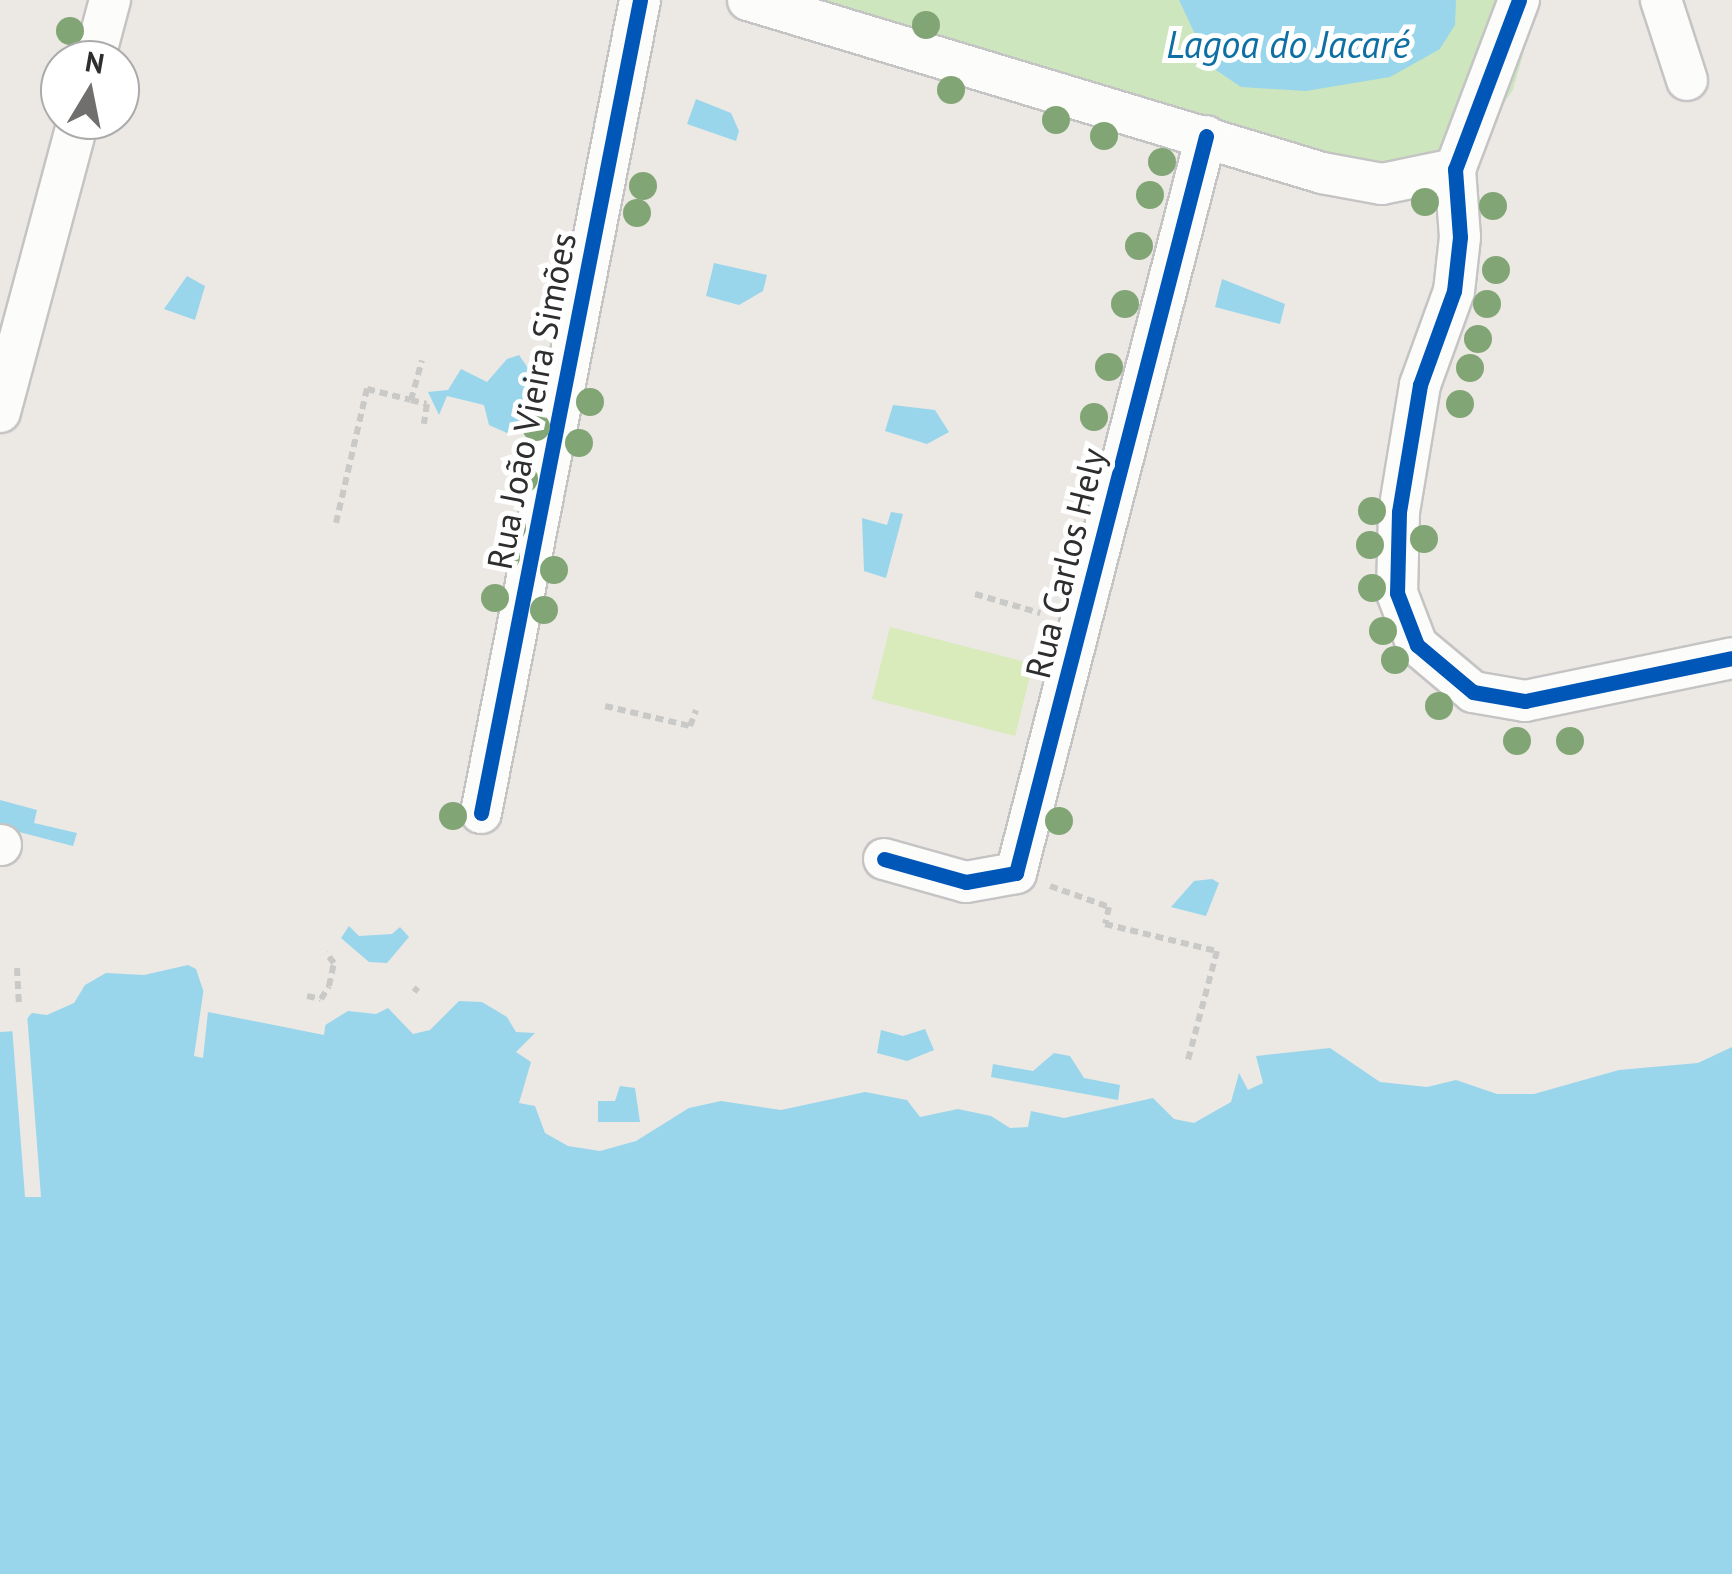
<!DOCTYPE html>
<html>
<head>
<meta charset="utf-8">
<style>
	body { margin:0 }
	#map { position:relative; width:1732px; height:1574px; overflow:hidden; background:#ece8e4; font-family:"PT Sans",sans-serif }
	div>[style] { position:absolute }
	.green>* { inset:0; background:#cee6be }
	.pitch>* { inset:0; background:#d9eabb }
	.water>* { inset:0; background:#99d6ec }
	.pier>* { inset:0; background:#ece8e4 }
	.path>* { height:6px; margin-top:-3px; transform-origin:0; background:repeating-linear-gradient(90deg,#c9c9c8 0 8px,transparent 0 13px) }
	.roads { filter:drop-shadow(2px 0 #c5c4c5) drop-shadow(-2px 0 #c5c4c5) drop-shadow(0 2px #c5c4c5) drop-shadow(0 -2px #c5c4c5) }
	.minor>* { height:40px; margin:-20px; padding:0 20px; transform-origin:20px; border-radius:20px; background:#fcfcfb }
	.cycleway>* { height:15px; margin:-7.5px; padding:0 7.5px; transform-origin:7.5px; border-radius:7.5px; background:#0057b8 }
	.trees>* { width:28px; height:28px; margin:-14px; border-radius:50%; background:#82a575 }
	span { translate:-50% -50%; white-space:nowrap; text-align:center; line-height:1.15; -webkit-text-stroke:10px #fff; paint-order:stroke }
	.street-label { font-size:35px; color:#2e2e2e }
	.water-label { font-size:38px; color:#0d6fa3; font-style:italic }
	.north { position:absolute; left:40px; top:40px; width:100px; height:100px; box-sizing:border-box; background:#fff; border:2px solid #ababab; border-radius:50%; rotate:10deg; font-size:28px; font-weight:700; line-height:40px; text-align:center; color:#2e2e2e }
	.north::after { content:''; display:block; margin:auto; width:35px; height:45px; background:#706f6e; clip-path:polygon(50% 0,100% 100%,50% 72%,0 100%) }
</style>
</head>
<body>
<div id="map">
	<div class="green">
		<div style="clip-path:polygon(790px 0,1538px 0,1513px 90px,1479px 138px,1401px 170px,1344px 164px)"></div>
	</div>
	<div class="pitch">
		<div style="clip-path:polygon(890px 627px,1033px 664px,1015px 736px,872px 699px)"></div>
	</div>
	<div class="water">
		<div style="clip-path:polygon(1179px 0,1456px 0,1455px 25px,1440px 49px,1390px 77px,1306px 91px,1241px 87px,1210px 66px)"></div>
		<div style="clip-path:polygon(696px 99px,731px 113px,739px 131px,736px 141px,687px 124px)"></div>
		<div style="clip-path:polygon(714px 263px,767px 275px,763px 291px,739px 305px,706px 296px)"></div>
		<div style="clip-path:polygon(187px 276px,205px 286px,195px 320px,164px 309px)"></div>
		<div style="clip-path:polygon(1222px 279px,1285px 304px,1280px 324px,1215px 307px)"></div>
		<div style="clip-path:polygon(519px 355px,532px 374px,524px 394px,529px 413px,519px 430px,507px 433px,489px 425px,484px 405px,447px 396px,439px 415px,428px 392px,448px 390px,461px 369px,487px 382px,507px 359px)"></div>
		<div style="clip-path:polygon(893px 405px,935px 410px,949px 432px,927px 444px,885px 431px)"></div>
		<div style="clip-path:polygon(891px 512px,903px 514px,886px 578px,864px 571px,862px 518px,887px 525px)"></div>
		<div style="clip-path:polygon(0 800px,37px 810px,34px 823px,77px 833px,73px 846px,0 827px)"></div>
		<div style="clip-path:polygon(1212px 879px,1219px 883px,1206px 916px,1171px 907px,1194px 881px)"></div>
		<div style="clip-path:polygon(349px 926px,359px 936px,392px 934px,400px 927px,409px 937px,387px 963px,369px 962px,341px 938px)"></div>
		<div style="clip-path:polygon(188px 965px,196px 969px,203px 990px,322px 1027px,348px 1011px,376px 1014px,388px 1008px,413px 1034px,430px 1030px,459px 1001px,482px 1002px,507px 1017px,516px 1032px,535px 1033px,516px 1052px,531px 1062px,519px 1103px,535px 1106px,545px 1133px,568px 1146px,600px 1151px,636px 1141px,689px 1108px,721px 1101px,781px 1110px,865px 1092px,907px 1100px,920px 1117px,958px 1109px,991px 1116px,1010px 1128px,1028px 1127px,1031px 1111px,1064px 1118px,1153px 1098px,1174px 1119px,1194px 1123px,1231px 1102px,1239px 1073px,1248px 1090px,1263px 1083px,1256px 1056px,1330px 1048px,1380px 1082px,1427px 1087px,1456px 1080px,1497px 1094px,1534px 1094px,1619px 1070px,1698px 1063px,1732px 1047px,1732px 1574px,0 1574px,0 1032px,16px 1031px,32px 1013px,47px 1015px,74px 1003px,85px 985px,106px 973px,144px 975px)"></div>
		<div style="clip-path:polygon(925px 1029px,934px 1050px,907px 1061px,877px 1053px,881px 1030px,903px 1036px)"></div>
		<div style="clip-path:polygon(1054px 1053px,1070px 1056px,1084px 1078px,1120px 1085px,1118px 1100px,991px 1077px,993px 1064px,1033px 1071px)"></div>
		<div style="clip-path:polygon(620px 1086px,635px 1088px,640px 1122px,598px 1122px,598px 1101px,615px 1101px)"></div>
	</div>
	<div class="pier">
		<div style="clip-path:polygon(205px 980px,207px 986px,326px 1021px,324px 1035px,208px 1012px,203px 1058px,194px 1056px)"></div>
		<div style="clip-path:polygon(27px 1013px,41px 1197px,25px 1197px,12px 1026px)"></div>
	</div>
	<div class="path">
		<div style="left:411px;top:400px;width:16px;rotate:14deg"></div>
		<div style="left:427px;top:404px;width:20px;rotate:99deg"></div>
		<div style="left:336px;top:523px;width:138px;rotate:-77deg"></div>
		<div style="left:367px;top:389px;width:45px;rotate:14deg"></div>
		<div style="left:411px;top:400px;width:41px;rotate:-74.6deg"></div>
		<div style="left:975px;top:594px;width:68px;rotate:16.3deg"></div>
		<div style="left:605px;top:706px;width:87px;rotate:13.2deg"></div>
		<div style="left:690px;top:726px;width:17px;rotate:-69deg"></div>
		<div style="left:1050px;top:886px;width:63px;rotate:19.6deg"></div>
		<div style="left:1109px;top:907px;width:17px;rotate:103deg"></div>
		<div style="left:1105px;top:924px;width:115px;rotate:13.6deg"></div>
		<div style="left:1217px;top:951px;width:113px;rotate:104.9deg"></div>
		<div style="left:17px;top:968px;width:39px;rotate:87deg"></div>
		<div style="left:414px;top:992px;width:6px;rotate:-51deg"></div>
		<div style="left:307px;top:996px;width:14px;rotate:12deg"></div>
		<div style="left:321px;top:999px;width:15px;rotate:-58deg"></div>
		<div style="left:329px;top:986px;width:24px;rotate:-78deg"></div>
		<div style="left:334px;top:963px;width:13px;rotate:-129deg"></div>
	</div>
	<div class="roads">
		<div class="minor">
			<div style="left:748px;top:0;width:600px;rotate:16.77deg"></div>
			<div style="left:1322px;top:173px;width:61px;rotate:10.4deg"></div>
			<div style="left:1382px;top:184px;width:75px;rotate:-11.6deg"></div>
			<div style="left:1519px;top:0;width:181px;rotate:110.7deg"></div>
			<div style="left:1455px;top:169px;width:68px;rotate:85.8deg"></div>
			<div style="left:1460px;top:237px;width:54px;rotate:96.3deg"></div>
			<div style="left:1454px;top:291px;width:100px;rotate:109.9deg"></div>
			<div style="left:1420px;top:385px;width:129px;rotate:99.4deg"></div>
			<div style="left:1399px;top:512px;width:81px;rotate:91.4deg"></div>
			<div style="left:1397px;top:593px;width:56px;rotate:69deg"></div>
			<div style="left:1417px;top:645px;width:73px;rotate:40deg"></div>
			<div style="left:1473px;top:692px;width:53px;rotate:9.8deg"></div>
			<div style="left:1525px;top:701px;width:211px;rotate:-11.7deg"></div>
			<div style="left:1661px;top:0;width:84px;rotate:72deg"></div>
			<div style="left:94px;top:60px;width:62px;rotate:-75.1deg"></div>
			<div style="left:0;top:412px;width:302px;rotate:-75deg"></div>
			<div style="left:481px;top:813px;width:828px;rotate:-78.93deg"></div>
			<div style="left:0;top:845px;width:1px"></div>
			<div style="left:884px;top:859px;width:85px;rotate:15.7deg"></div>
			<div style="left:966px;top:882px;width:51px;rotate:-10.2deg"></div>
			<div style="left:1016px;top:873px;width:761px;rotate:-75.54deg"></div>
		</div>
	</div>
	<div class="cycleway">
		<div style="left:1519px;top:0;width:181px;rotate:110.7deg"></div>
		<div style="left:1455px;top:169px;width:68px;rotate:85.8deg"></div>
		<div style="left:1460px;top:237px;width:54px;rotate:96.3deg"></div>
		<div style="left:1454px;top:291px;width:100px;rotate:109.9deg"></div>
		<div style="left:1420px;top:385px;width:129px;rotate:99.4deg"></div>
		<div style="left:1399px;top:512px;width:81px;rotate:91.4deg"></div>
		<div style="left:1397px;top:593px;width:56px;rotate:69deg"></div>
		<div style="left:1417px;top:645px;width:73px;rotate:40deg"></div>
		<div style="left:1473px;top:692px;width:53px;rotate:9.8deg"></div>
		<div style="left:1525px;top:701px;width:211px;rotate:-11.7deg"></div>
		<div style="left:481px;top:813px;width:828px;rotate:-78.93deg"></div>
		<div style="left:884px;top:859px;width:85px;rotate:15.7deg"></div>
		<div style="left:966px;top:882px;width:51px;rotate:-10.2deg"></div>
		<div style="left:1016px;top:873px;width:761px;rotate:-75.54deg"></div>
	</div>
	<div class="trees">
		<div style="left:926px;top:25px"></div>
		<div style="left:70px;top:31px"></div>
		<div style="left:951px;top:90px"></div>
		<div style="left:1056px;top:120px"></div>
		<div style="left:1104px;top:136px"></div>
		<div style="left:1162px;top:162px"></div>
		<div style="left:643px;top:186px"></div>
		<div style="left:1150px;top:195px"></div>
		<div style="left:1425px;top:202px"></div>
		<div style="left:1493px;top:206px"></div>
		<div style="left:637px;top:213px"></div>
		<div style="left:1139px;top:246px"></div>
		<div style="left:1496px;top:270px"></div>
		<div style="left:1125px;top:304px"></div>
		<div style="left:1487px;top:304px"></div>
		<div style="left:1478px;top:339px"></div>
		<div style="left:1109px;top:367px"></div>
		<div style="left:1470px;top:368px"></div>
		<div style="left:590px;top:402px"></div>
		<div style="left:1460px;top:404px"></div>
		<div style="left:1094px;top:417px"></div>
		<div style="left:536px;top:427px"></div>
		<div style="left:579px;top:443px"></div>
		<div style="left:524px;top:479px"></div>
		<div style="left:1372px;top:511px"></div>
		<div style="left:512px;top:528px"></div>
		<div style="left:1424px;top:539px"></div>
		<div style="left:1370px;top:545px"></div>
		<div style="left:506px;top:557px"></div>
		<div style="left:554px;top:570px"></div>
		<div style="left:1372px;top:588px"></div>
		<div style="left:495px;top:598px"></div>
		<div style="left:544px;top:610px"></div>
		<div style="left:1383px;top:631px"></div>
		<div style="left:1395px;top:660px"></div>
		<div style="left:1439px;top:706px"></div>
		<div style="left:1517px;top:741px"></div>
		<div style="left:1570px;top:741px"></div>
		<div style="left:453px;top:816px"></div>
		<div style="left:1059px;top:821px"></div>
	</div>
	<div class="street-label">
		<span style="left:531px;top:401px;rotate:-79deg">Rua João Vieira Simões</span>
		<span style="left:1065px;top:563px;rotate:-76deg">Rua Carlos Hely</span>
	</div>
	<div class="water-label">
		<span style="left:1288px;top:44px">Lagoa do Jacaré</span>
	</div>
	<div class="north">N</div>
</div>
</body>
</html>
